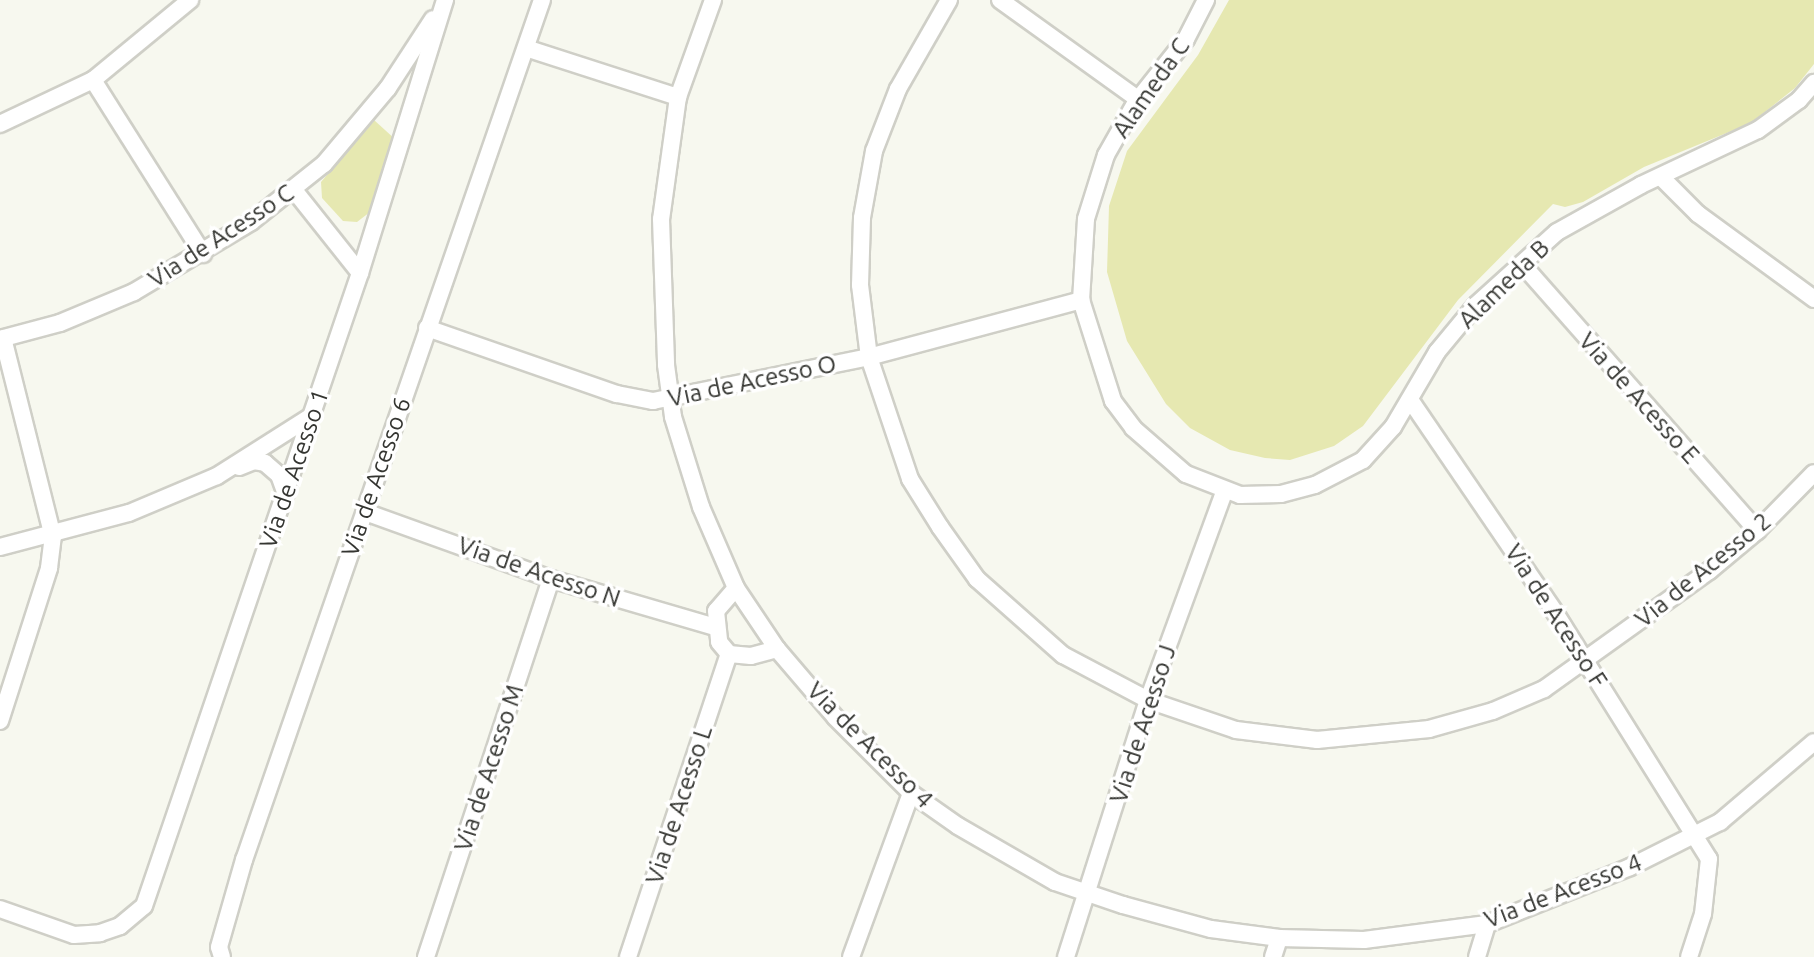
<!DOCTYPE html>
<html>
<head>
<meta charset="utf-8">
<style>
	body { margin:0 }
	#map { position:relative; width:1814px; height:957px; overflow:hidden; background:#f7f8ef; font-family:Ubuntu,sans-serif }
	div>[style] { position:absolute }
	.green>* { inset:0; background:#e6e8b1 }
	.roads { filter:drop-shadow(2px 0 #cfcfc7) drop-shadow(-2px 0 #cfcfc7) drop-shadow(0 2px #cfcfc7) drop-shadow(0 -2px #cfcfc7) }
	.street>* { height:16px; margin:-8px; padding:0 8px; transform-origin:8px; border-radius:8px; background:#fff }
	span { translate:-50% -50%; white-space:nowrap; text-align:center; line-height:1.15; -webkit-text-stroke:7px #fff; paint-order:stroke }
	.street-label { font-size:24px; color:#343531 }
</style>
</head>
<body>
<div id="map">
	<div class="green">
		<div style="clip-path:polygon(1229px 0,1814px 0,1814px 64px,1795px 88px,1751px 123px,1644px 167px,1583px 202px,1565px 207px,1553px 204px,1458px 300px,1363px 426px,1334px 446px,1290px 460px,1265px 458px,1230px 450px,1190px 428px,1166px 404px,1127px 341px,1107px 272px,1109px 206px,1127px 151px,1198px 55px)"></div>
		<div style="clip-path:polygon(374px 120px,396px 140px,370px 212px,357px 222px,343px 221px,322px 198px,321px 182px)"></div>
	</div>
	<div class="roads">
		<div class="street">
			<div style="left:713px;top:0;width:103px;rotate:109.8deg"></div>
			<div style="left:678px;top:97px;width:123px;rotate:97.9deg"></div>
			<div style="left:661px;top:219px;width:146px;rotate:88deg"></div>
			<div style="left:666px;top:365px;width:52px;rotate:82.3deg"></div>
			<div style="left:673px;top:417px;width:94px;rotate:72.7deg"></div>
			<div style="left:701px;top:507px;width:88px;rotate:66.6deg"></div>
			<div style="left:736px;top:588px;width:73px;rotate:56.1deg"></div>
			<div style="left:777px;top:649px;width:89px;rotate:49.5deg"></div>
			<div style="left:835px;top:717px;width:107px;rotate:45deg"></div>
			<div style="left:911px;top:793px;width:57px;rotate:35.1deg"></div>
			<div style="left:958px;top:826px;width:112px;rotate:30deg"></div>
			<div style="left:1055px;top:882px;width:72px;rotate:18.7deg"></div>
			<div style="left:1123px;top:905px;width:91px;rotate:15.3deg"></div>
			<div style="left:1211px;top:929px;width:69px;rotate:7.5deg"></div>
			<div style="left:1279px;top:938px;width:85px;rotate:1.3deg"></div>
			<div style="left:1364px;top:940px;width:124px;rotate:-7.4deg"></div>
			<div style="left:1487px;top:924px;width:154px;rotate:-21.7deg"></div>
			<div style="left:1630px;top:867px;width:101px;rotate:-26.6deg"></div>
			<div style="left:1720px;top:822px;width:123px;rotate:-40.4deg"></div>
			<div style="left:949px;top:0;width:103px;rotate:119.8deg"></div>
			<div style="left:898px;top:89px;width:66px;rotate:111.2deg"></div>
			<div style="left:874px;top:151px;width:68px;rotate:100.2deg"></div>
			<div style="left:862px;top:218px;width:67px;rotate:91.7deg"></div>
			<div style="left:860px;top:285px;width:73px;rotate:82.9deg"></div>
			<div style="left:869px;top:357px;width:129px;rotate:71.4deg"></div>
			<div style="left:910px;top:479px;width:57px;rotate:58deg"></div>
			<div style="left:940px;top:527px;width:64px;rotate:54.6deg"></div>
			<div style="left:977px;top:579px;width:115px;rotate:41.5deg"></div>
			<div style="left:1063px;top:655px;width:96px;rotate:27.9deg"></div>
			<div style="left:1148px;top:700px;width:93px;rotate:18.8deg"></div>
			<div style="left:1236px;top:730px;width:82px;rotate:7deg"></div>
			<div style="left:1317px;top:740px;width:113px;rotate:-5.6deg"></div>
			<div style="left:1429px;top:729px;width:66px;rotate:-15.7deg"></div>
			<div style="left:1493px;top:711px;width:56px;rotate:-23.3deg"></div>
			<div style="left:1544px;top:689px;width:203px;rotate:-35.6deg"></div>
			<div style="left:1709px;top:571px;width:62px;rotate:-39.8deg"></div>
			<div style="left:1757px;top:531px;width:81px;rotate:-45.5deg"></div>
			<div style="left:1000px;top:0;width:170px;rotate:35.7deg"></div>
			<div style="left:1206px;top:0;width:44px;rotate:117.1deg"></div>
			<div style="left:1186px;top:39px;width:80px;rotate:128.4deg"></div>
			<div style="left:1136px;top:102px;width:61px;rotate:119.5deg"></div>
			<div style="left:1106px;top:155px;width:67px;rotate:107.4deg"></div>
			<div style="left:1086px;top:219px;width:81px;rotate:93.5deg"></div>
			<div style="left:1081px;top:300px;width:106px;rotate:72.4deg"></div>
			<div style="left:1113px;top:401px;width:34px;rotate:53deg"></div>
			<div style="left:1133px;top:428px;width:70px;rotate:41deg"></div>
			<div style="left:1186px;top:474px;width:58px;rotate:21.3deg"></div>
			<div style="left:1240px;top:495px;width:41px;rotate:-1.4deg"></div>
			<div style="left:1281px;top:494px;width:35px;rotate:-15deg"></div>
			<div style="left:1315px;top:485px;width:54px;rotate:-27.5deg"></div>
			<div style="left:1363px;top:460px;width:45px;rotate:-47.7deg"></div>
			<div style="left:1393px;top:427px;width:87px;rotate:-59.6deg"></div>
			<div style="left:1437px;top:352px;width:60px;rotate:-50.4deg"></div>
			<div style="left:1475px;top:306px;width:110px;rotate:-42.1deg"></div>
			<div style="left:1557px;top:232px;width:96px;rotate:-29.2deg"></div>
			<div style="left:1641px;top:185px;width:129px;rotate:-25.2deg"></div>
			<div style="left:1758px;top:130px;width:51px;rotate:-36.2deg"></div>
			<div style="left:1799px;top:100px;width:23px;rotate:-49deg"></div>
			<div style="left:526px;top:48px;width:160px;rotate:17.9deg"></div>
			<div style="left:93px;top:80px;width:206px;rotate:57.7deg"></div>
			<div style="left:0;top:124px;width:103px;rotate:-25.3deg"></div>
			<div style="left:93px;top:80px;width:126px;rotate:-39.5deg"></div>
			<div style="left:1662px;top:178px;width:51px;rotate:45deg"></div>
			<div style="left:1698px;top:214px;width:144px;rotate:36.2deg"></div>
			<div style="left:294px;top:190px;width:106px;rotate:51.5deg"></div>
			<div style="left:1522px;top:264px;width:356px;rotate:48.6deg"></div>
			<div style="left:427px;top:328px;width:201px;rotate:19.2deg"></div>
			<div style="left:617px;top:394px;width:37px;rotate:11deg"></div>
			<div style="left:653px;top:401px;width:220px;rotate:-11.5deg"></div>
			<div style="left:869px;top:357px;width:220px;rotate:-15deg"></div>
			<div style="left:0;top:339px;width:62px;rotate:-14.9deg"></div>
			<div style="left:60px;top:323px;width:80px;rotate:-22.7deg"></div>
			<div style="left:134px;top:292px;width:136px;rotate:-30.9deg"></div>
			<div style="left:251px;top:222px;width:93px;rotate:-38.5deg"></div>
			<div style="left:324px;top:164px;width:99px;rotate:-49.9deg"></div>
			<div style="left:388px;top:88px;width:82px;rotate:-56.9deg"></div>
			<div style="left:1411px;top:401px;width:254px;rotate:55.7deg"></div>
			<div style="left:1554px;top:611px;width:292px;rotate:58deg"></div>
			<div style="left:1709px;top:859px;width:55px;rotate:96.2deg"></div>
			<div style="left:1703px;top:914px;width:45px;rotate:108deg"></div>
			<div style="left:239px;top:467px;width:16px;rotate:-22deg"></div>
			<div style="left:254px;top:461px;width:11px;rotate:10deg"></div>
			<div style="left:265px;top:463px;width:18px;rotate:41deg"></div>
			<div style="left:279px;top:475px;width:20px;rotate:70deg"></div>
			<div style="left:365px;top:512px;width:198px;rotate:19.8deg"></div>
			<div style="left:551px;top:579px;width:171px;rotate:16.3deg"></div>
			<div style="left:0;top:547px;width:133px;rotate:-14.8deg"></div>
			<div style="left:129px;top:513px;width:95px;rotate:-22.8deg"></div>
			<div style="left:217px;top:476px;width:110px;rotate:-32.4deg"></div>
			<div style="left:736px;top:588px;width:30px;rotate:131deg"></div>
			<div style="left:716px;top:611px;width:31px;rotate:84deg"></div>
			<div style="left:719px;top:642px;width:16px;rotate:50deg"></div>
			<div style="left:729px;top:654px;width:22px;rotate:5deg"></div>
			<div style="left:751px;top:656px;width:27px;rotate:-15deg"></div>
			<div style="left:0;top:721px;width:161px;rotate:-72.2deg"></div>
			<div style="left:49px;top:568px;width:31px;rotate:-83deg"></div>
			<div style="left:53px;top:537px;width:205px;rotate:-104.1deg"></div>
			<div style="left:0;top:909px;width:78px;rotate:19.4deg"></div>
			<div style="left:74px;top:935px;width:26px;rotate:-4deg"></div>
			<div style="left:100px;top:933px;width:21px;rotate:-19deg"></div>
			<div style="left:120px;top:926px;width:31px;rotate:-40deg"></div>
			<div style="left:144px;top:906px;width:669px;rotate:-71.16deg"></div>
			<div style="left:360px;top:273px;width:286px;rotate:-72.7deg"></div>
			<div style="left:222px;top:957px;width:10px;rotate:-107deg"></div>
			<div style="left:219px;top:947px;width:91px;rotate:-74deg"></div>
			<div style="left:244px;top:860px;width:910px;rotate:-70.89deg"></div>
			<div style="left:426px;top:957px;width:398px;rotate:-71.7deg"></div>
			<div style="left:628px;top:957px;width:319px;rotate:-71.6deg"></div>
			<div style="left:851px;top:957px;width:175px;rotate:-69.9deg"></div>
			<div style="left:1066px;top:957px;width:270px;rotate:-72.3deg"></div>
			<div style="left:1148px;top:700px;width:221px;rotate:-69.9deg"></div>
			<div style="left:1273px;top:957px;width:20px;rotate:-72deg"></div>
			<div style="left:1477px;top:957px;width:34px;rotate:-73deg"></div>
		</div>
	</div>
	<div class="street-label">
		<span style="left:1151px;top:88px;rotate:-55deg">Alameda C</span>
		<span style="left:221px;top:236px;rotate:-33deg">Via de Acesso C</span>
		<span style="left:1504px;top:284px;rotate:-44deg">Alameda B</span>
		<span style="left:752px;top:381px;rotate:-12deg">Via de Acesso O</span>
		<span style="left:1639px;top:398px;rotate:48deg">Via de Acesso E</span>
		<span style="left:294px;top:469px;rotate:-71deg">Via de Acesso 1</span>
		<span style="left:376px;top:477px;rotate:-71deg">Via de Acesso 6</span>
		<span style="left:1703px;top:570px;rotate:-39deg">Via de Acesso 2</span>
		<span style="left:539px;top:572px;rotate:19deg">Via de Acesso N</span>
		<span style="left:1556px;top:616px;rotate:57deg">Via de Acesso F</span>
		<span style="left:1143px;top:724px;rotate:-72deg">Via de Acesso J</span>
		<span style="left:870px;top:745px;rotate:45deg">Via de Acesso 4</span>
		<span style="left:489px;top:768px;rotate:-72deg">Via de Acesso M</span>
		<span style="left:679px;top:805px;rotate:-72deg">Via de Acesso L</span>
		<span style="left:1563px;top:891px;rotate:-21deg">Via de Acesso 4</span>
	</div>
</div>
</body>
</html>
